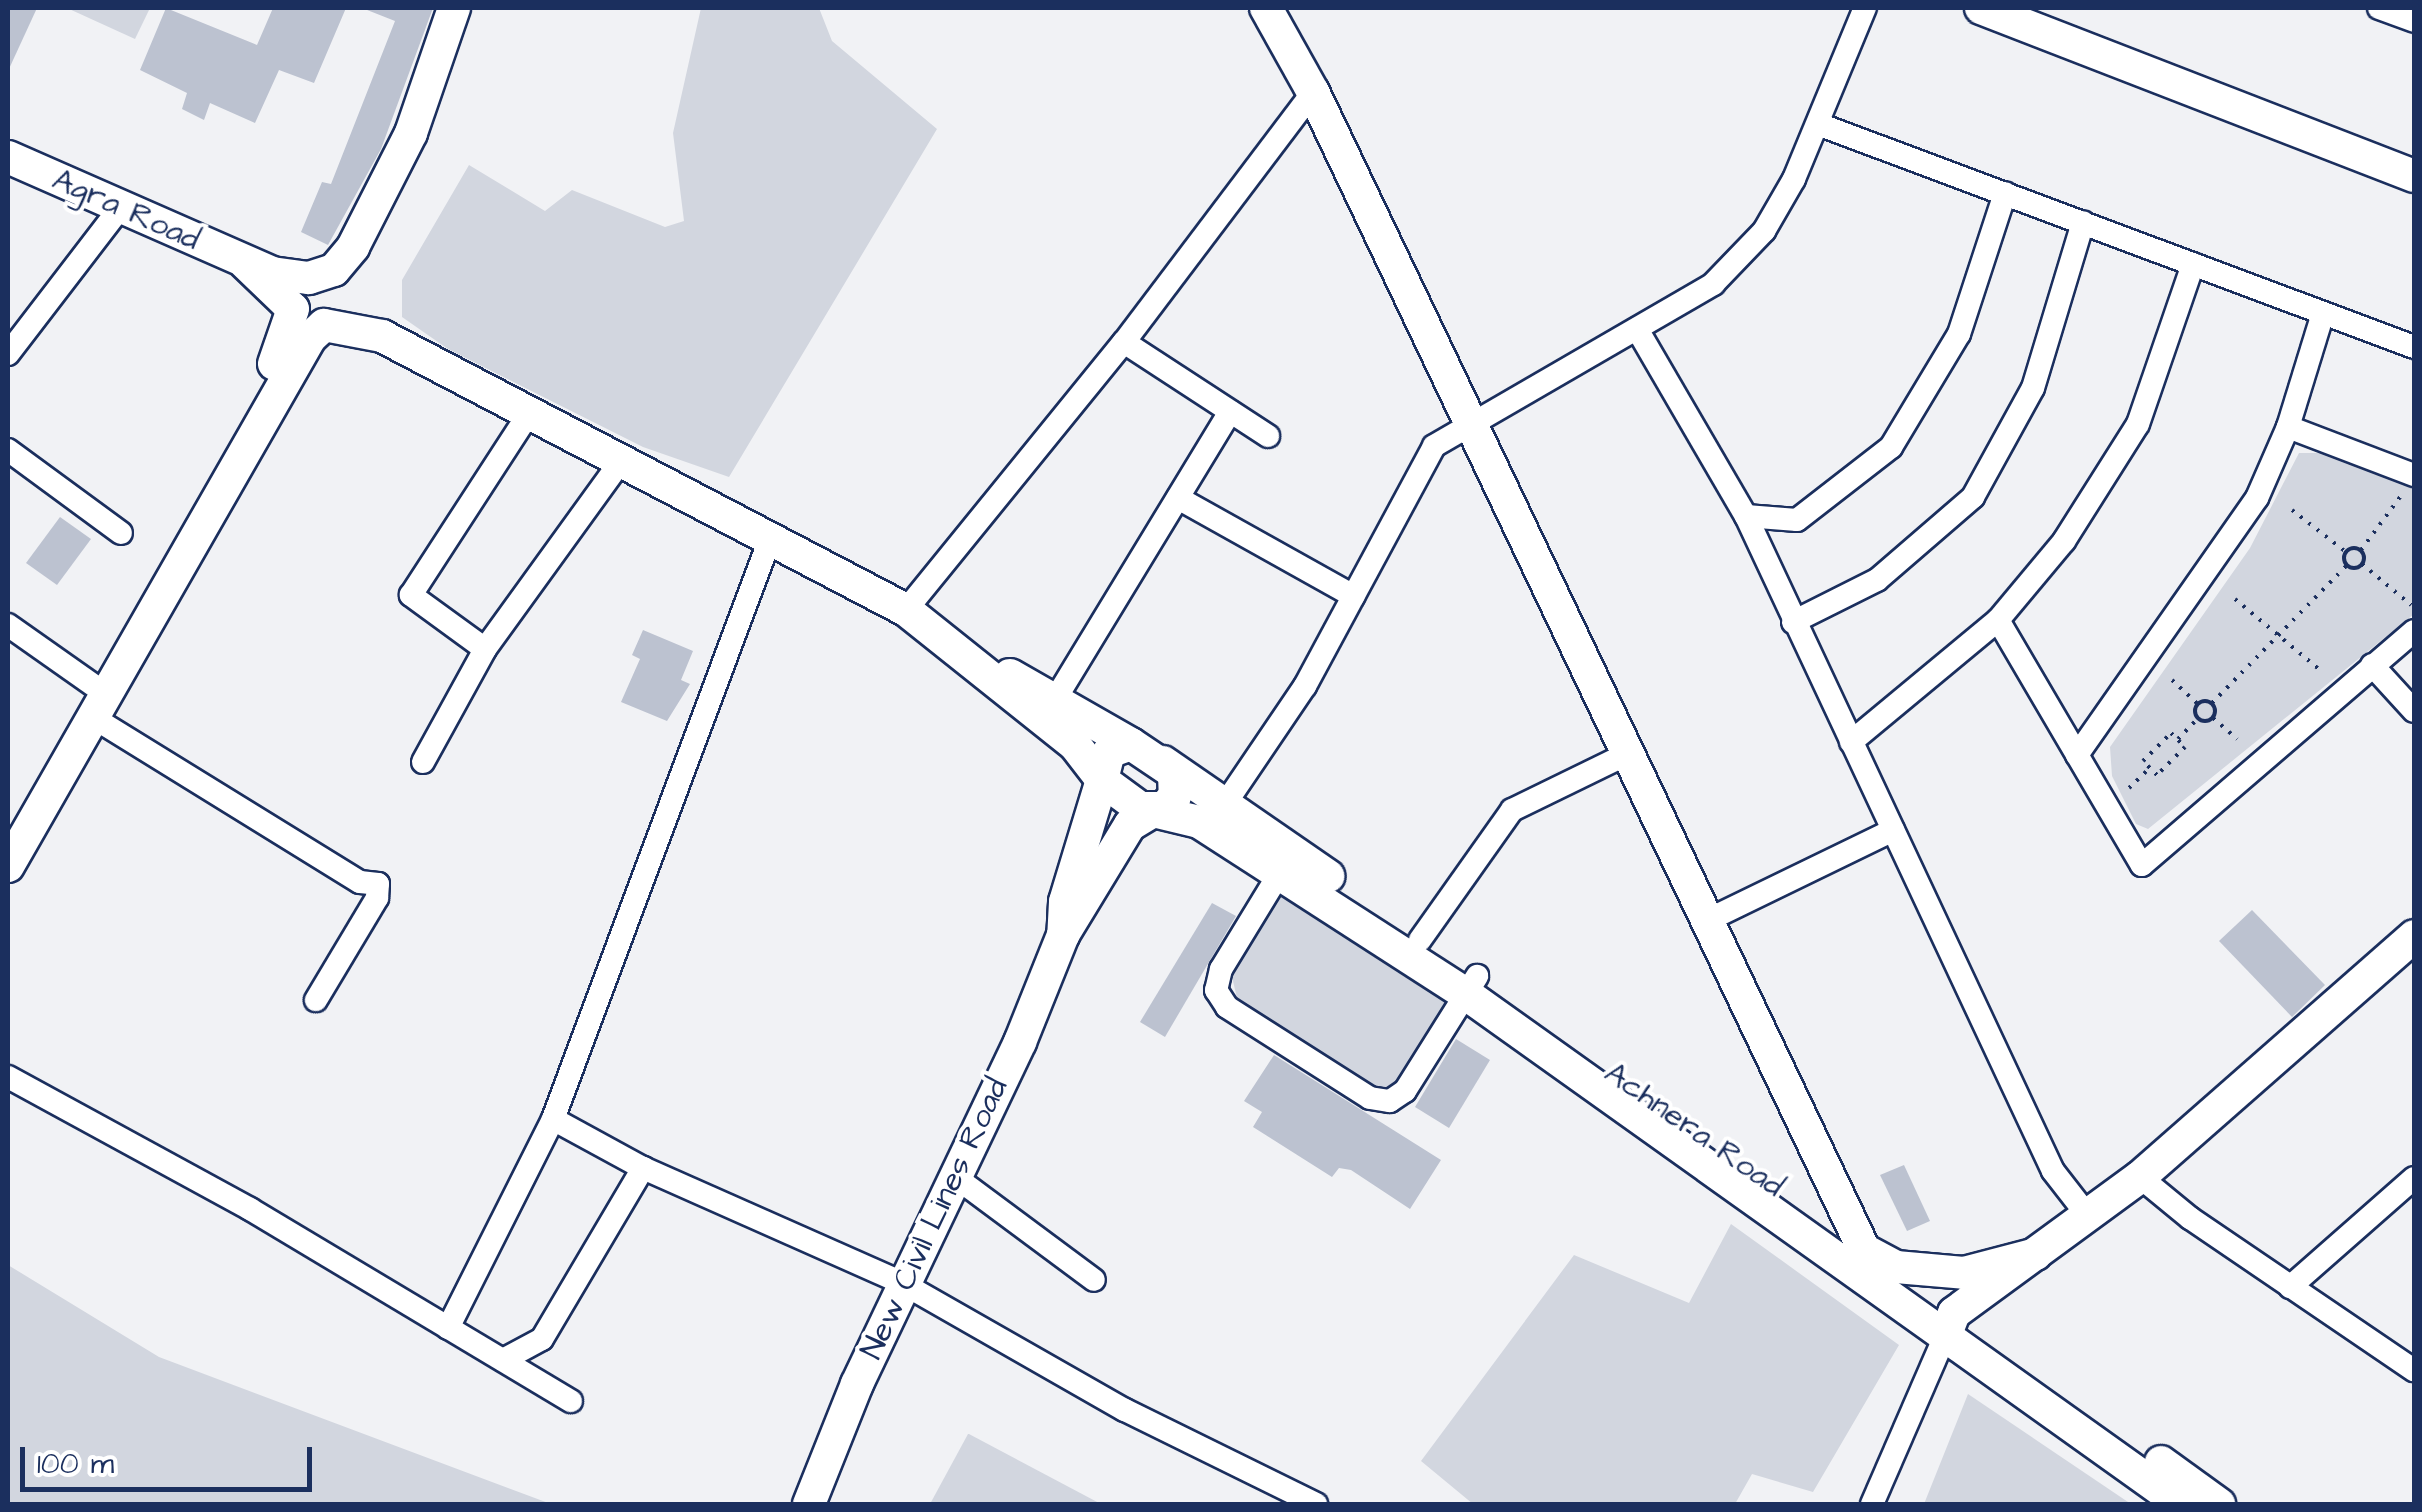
<!DOCTYPE html>
<html>
<head>
<meta charset="utf-8">
<style>
	body { margin:0 }
	#map { position:relative; width:2422px; height:1512px; overflow:hidden; background:#f1f2f5; font-family:"Architects Daughter",sans-serif }
	div>[style] { position:absolute }
	.green>* { inset:0; background:#d2d6df }
	.building>* { inset:0; background:#bcc2d0 }
	.path>* { height:4px; margin-top:-2px; transform-origin:0; background:repeating-linear-gradient(90deg,#1b2f5e 0 2.5px,transparent 0 10.5px) }
	.path>.ring { margin:-2px; padding:0; box-sizing:content-box; background:none; border:4px solid #1b2f5e; border-radius:50% }
	.roads { filter:drop-shadow(2px 0 #1b2f5e) drop-shadow(-2px 0 #1b2f5e) drop-shadow(0 2px #1b2f5e) drop-shadow(0 -2px #1b2f5e) }
	.street>* { height:22px; margin:-11px; padding:0 11px; transform-origin:11px; border-radius:11px; background:#fff }
	.secondary>* { height:32px; margin:-16px; padding:0 16px; transform-origin:16px; border-radius:16px; background:#fff }
	span { translate:-50% -50%; white-space:nowrap; text-align:center; line-height:1.15; -webkit-text-stroke:8px #fff; paint-order:stroke }
	.street-label { font-size:32px; color:#1b2f5e }
	.frame { position:absolute; inset:0; border:10px solid #1b2f5e; pointer-events:none }
	.scale { position:absolute; left:20px; top:1447px; width:292px; height:45px; box-sizing:border-box; border:5px solid #1b2f5e; border-top:0; padding-left:12px; font-size:30px; line-height:35px; white-space:nowrap; color:#1b2f5e; -webkit-text-stroke:8px #fff; paint-order:stroke }
</style>
</head>
<body>
<div id="map">
	<div class="green">
		<div style="clip-path:polygon(67px 8px,150px 8px,135px 39px)"></div>
		<div style="clip-path:polygon(701px 8px,819px 8px,832px 41px,937px 129px,729px 477px,643px 447px,448px 349px,402px 317px,402px 280px,469px 165px,545px 211px,572px 190px,665px 227px,684px 221px,673px 133px)"></div>
		<div style="clip-path:polygon(2299px 453px,2321px 453px,2414px 489px,2414px 614px,2148px 829px,2136px 824px,2112px 776px,2110px 747px,2250px 548px)"></div>
		<div style="clip-path:polygon(1279px 894px,1357px 938px,1451px 1004px,1394px 1088px,1369px 1085px,1238px 1002px,1232px 977px)"></div>
		<div style="clip-path:polygon(1731px 1224px,1899px 1345px,1813px 1492px,1752px 1474px,1735px 1504px,1473px 1504px,1421px 1461px,1574px 1255px,1689px 1303px)"></div>
		<div style="clip-path:polygon(8px 1265px,159px 1357px,551px 1504px,8px 1504px)"></div>
		<div style="clip-path:polygon(1968px 1394px,2131px 1504px,1924px 1504px)"></div>
		<div style="clip-path:polygon(968px 1434px,969px 1434px,1101px 1504px,930px 1504px)"></div>
	</div>
	<div class="building">
		<div style="clip-path:polygon(8px 8px,37px 8px,8px 71px)"></div>
		<div style="clip-path:polygon(166px 8px,257px 45px,273px 8px,346px 8px,314px 83px,279px 70px,255px 123px,210px 103px,204px 120px,182px 109px,187px 93px,140px 70px)"></div>
		<div style="clip-path:polygon(362px 8px,433px 8px,381px 149px,328px 245px,301px 232px,322px 182px,331px 184px,395px 21px)"></div>
		<div style="clip-path:polygon(60px 517px,91px 539px,57px 585px,26px 563px)"></div>
		<div style="clip-path:polygon(643px 630px,693px 651px,681px 680px,690px 684px,667px 721px,621px 702px,640px 659px,632px 655px)"></div>
		<div style="clip-path:polygon(1212px 903px,1236px 916px,1165px 1037px,1140px 1022px)"></div>
		<div style="clip-path:polygon(2252px 910px,2325px 985px,2292px 1017px,2219px 941px)"></div>
		<div style="clip-path:polygon(1456px 1039px,1490px 1060px,1449px 1128px,1415px 1107px)"></div>
		<div style="clip-path:polygon(1274px 1055px,1441px 1160px,1410px 1209px,1351px 1170px,1339px 1168px,1332px 1177px,1253px 1127px,1262px 1112px,1244px 1101px)"></div>
		<div style="clip-path:polygon(1904px 1165px,1930px 1221px,1907px 1231px,1880px 1175px)"></div>
	</div>
	<div class="path">
		<div style="left:2292px;top:510px;width:68px;rotate:37.9deg"></div>
		<div class="ring" style="left:2344px;top:548px;width:16px;height:16px"></div>
		<div style="left:2361px;top:550px;width:71px;rotate:-53.6deg"></div>
		<div style="left:2362px;top:564px;width:64px;rotate:39.9deg"></div>
		<div style="left:2235px;top:599px;width:111px;rotate:39.9deg"></div>
		<div style="left:2172px;top:680px;width:35px;rotate:43deg"></div>
		<div class="ring" style="left:2195px;top:701px;width:16px;height:16px"></div>
		<div style="left:2212px;top:703px;width:193px;rotate:-45.6deg"></div>
		<div style="left:2213px;top:718px;width:32px;rotate:41deg"></div>
		<div style="left:2171px;top:733px;width:20px;rotate:45deg"></div>
		<div style="left:2185px;top:747px;width:40px;rotate:135deg"></div>
		<div style="left:2157px;top:775px;width:20px;rotate:-135deg"></div>
		<div style="left:2143px;top:761px;width:40px;rotate:-45deg"></div>
		<div style="left:2178px;top:739px;width:29px;rotate:-46deg"></div>
		<div style="left:2129px;top:788px;width:29px;rotate:-44deg"></div>
	</div>
	<div class="roads">
		<div class="street">
			<div style="left:2379px;top:8px;width:37px;rotate:20deg"></div>
			<div style="left:1818px;top:124px;width:636px;rotate:20.51deg"></div>
			<div style="left:1637px;top:329px;width:216px;rotate:59.8deg"></div>
			<div style="left:1746px;top:516px;width:723px;rotate:64.89deg"></div>
			<div style="left:2053px;top:1171px;width:57px;rotate:52.1deg"></div>
			<div style="left:1124px;top:342px;width:172px;rotate:33.1deg"></div>
			<div style="left:8px;top:354px;width:184px;rotate:-52.5deg"></div>
			<div style="left:2288px;top:427px;width:135px;rotate:20.9deg"></div>
			<div style="left:8px;top:450px;width:140px;rotate:36.3deg"></div>
			<div style="left:1178px;top:498px;width:201px;rotate:29.2deg"></div>
			<div style="left:1746px;top:516px;width:51px;rotate:4.5deg"></div>
			<div style="left:1797px;top:520px;width:119px;rotate:-37.8deg"></div>
			<div style="left:1891px;top:447px;width:132px;rotate:-59deg"></div>
			<div style="left:1959px;top:334px;width:148px;rotate:-71.9deg"></div>
			<div style="left:906px;top:610px;width:345px;rotate:-50.9deg"></div>
			<div style="left:1124px;top:342px;width:313px;rotate:-52.9deg"></div>
			<div style="left:1998px;top:620px;width:284px;rotate:59.6deg"></div>
			<div style="left:2142px;top:865px;width:359px;rotate:-40.7deg"></div>
			<div style="left:1793px;top:622px;width:94px;rotate:-26.6deg"></div>
			<div style="left:1877px;top:580px;width:127px;rotate:-40.8deg"></div>
			<div style="left:1973px;top:497px;width:124px;rotate:-61.2deg"></div>
			<div style="left:2033px;top:388px;width:173px;rotate:-73.2deg"></div>
			<div style="left:8px;top:625px;width:104px;rotate:35.2deg"></div>
			<div style="left:485px;top:649px;width:92px;rotate:-143.9deg"></div>
			<div style="left:411px;top:595px;width:217px;rotate:-57deg"></div>
			<div style="left:2372px;top:665px;width:62px;rotate:47.6deg"></div>
			<div style="left:1056px;top:698px;width:335px;rotate:-58.7deg"></div>
			<div style="left:94px;top:718px;width:312px;rotate:31.7deg"></div>
			<div style="left:360px;top:882px;width:18px;rotate:6deg"></div>
			<div style="left:378px;top:884px;width:14px;rotate:94deg"></div>
			<div style="left:377px;top:898px;width:119px;rotate:120.9deg"></div>
			<div style="left:1851px;top:742px;width:191px;rotate:-39.7deg"></div>
			<div style="left:1998px;top:620px;width:103px;rotate:-50.1deg"></div>
			<div style="left:2064px;top:541px;width:138px;rotate:-57.7deg"></div>
			<div style="left:2138px;top:424px;width:169px;rotate:-71deg"></div>
			<div style="left:2077px;top:755px;width:314px;rotate:-55deg"></div>
			<div style="left:2257px;top:498px;width:77px;rotate:-66.4deg"></div>
			<div style="left:2288px;top:427px;width:119px;rotate:-72.9deg"></div>
			<div style="left:423px;top:762px;width:129px;rotate:-61.2deg"></div>
			<div style="left:485px;top:649px;width:232px;rotate:-54.1deg"></div>
			<div style="left:1225px;top:804px;width:143px;rotate:-55.9deg"></div>
			<div style="left:1305px;top:686px;width:272px;rotate:-61.7deg"></div>
			<div style="left:1434px;top:446px;width:323px;rotate:-30.1deg"></div>
			<div style="left:1713px;top:284px;width:74px;rotate:-46.1deg"></div>
			<div style="left:1764px;top:231px;width:60px;rotate:-60deg"></div>
			<div style="left:1794px;top:179px;width:185px;rotate:-67.5deg"></div>
			<div style="left:1287px;top:861px;width:127px;rotate:121.4deg"></div>
			<div style="left:1221px;top:969px;width:22px;rotate:103deg"></div>
			<div style="left:1216px;top:990px;width:20px;rotate:57deg"></div>
			<div style="left:1227px;top:1007px;width:169px;rotate:32.5deg"></div>
			<div style="left:1370px;top:1098px;width:20px;rotate:9deg"></div>
			<div style="left:1390px;top:1101px;width:18px;rotate:-34deg"></div>
			<div style="left:1405px;top:1091px;width:136px;rotate:-57.9deg"></div>
			<div style="left:1706px;top:921px;width:208px;rotate:-25.9deg"></div>
			<div style="left:1420px;top:940px;width:159px;rotate:-54.7deg"></div>
			<div style="left:1512px;top:810px;width:128px;rotate:-26deg"></div>
			<div style="left:8px;top:1077px;width:276px;rotate:28.6deg"></div>
			<div style="left:250px;top:1209px;width:374px;rotate:30.9deg"></div>
			<div style="left:553px;top:1119px;width:102px;rotate:28.6deg"></div>
			<div style="left:643px;top:1168px;width:283px;rotate:23.9deg"></div>
			<div style="left:902px;top:1283px;width:257px;rotate:29.7deg"></div>
			<div style="left:1125px;top:1410px;width:213px;rotate:26.2deg"></div>
			<div style="left:954px;top:1176px;width:174px;rotate:36.6deg"></div>
			<div style="left:2140px;top:1177px;width:65px;rotate:39.4deg"></div>
			<div style="left:2190px;top:1218px;width:271px;rotate:34.2deg"></div>
			<div style="left:2290px;top:1287px;width:165px;rotate:-41.3deg"></div>
			<div style="left:448px;top:1328px;width:234px;rotate:-63.3deg"></div>
			<div style="left:553px;top:1119px;width:619px;rotate:-69.49deg"></div>
			<div style="left:503px;top:1360px;width:44px;rotate:-28.3deg"></div>
			<div style="left:542px;top:1339px;width:199px;rotate:-59.4deg"></div>
			<div style="left:1872px;top:1504px;width:185px;rotate:-66.5deg"></div>
		</div>
		<div class="secondary">
			<div style="left:1266px;top:8px;width:96px;rotate:60.8deg"></div>
			<div style="left:1313px;top:92px;width:1282px;rotate:64.55deg"></div>
			<div style="left:1864px;top:1250px;width:36px;rotate:28deg"></div>
			<div style="left:1896px;top:1267px;width:68px;rotate:5deg"></div>
			<div style="left:1964px;top:1273px;width:74px;rotate:-14.8deg"></div>
			<div style="left:1981px;top:8px;width:464px;rotate:21.2deg"></div>
			<div style="left:8px;top:157px;width:288px;rotate:23.7deg"></div>
			<div style="left:272px;top:273px;width:37px;rotate:8deg"></div>
			<div style="left:309px;top:278px;width:26px;rotate:-18deg"></div>
			<div style="left:334px;top:270px;width:30px;rotate:-50deg"></div>
			<div style="left:353px;top:247px;width:128px;rotate:-63deg"></div>
			<div style="left:411px;top:133px;width:132px;rotate:-71deg"></div>
			<div style="left:245px;top:263px;width:66px;rotate:43.8deg"></div>
			<div style="left:293px;top:309px;width:58px;rotate:109.1deg"></div>
			<div style="left:1010px;top:675px;width:139px;rotate:29.7deg"></div>
			<div style="left:1131px;top:744px;width:52px;rotate:34deg"></div>
			<div style="left:1174px;top:773px;width:23px;rotate:88deg"></div>
			<div style="left:1175px;top:796px;width:16px;rotate:133deg"></div>
			<div style="left:1164px;top:808px;width:24px;rotate:180deg"></div>
			<div style="left:1140px;top:808px;width:47px;rotate:-143.6deg"></div>
			<div style="left:1102px;top:780px;width:29px;rotate:-76deg"></div>
			<div style="left:1109px;top:752px;width:23px;rotate:-20deg"></div>
			<div style="left:1163px;top:762px;width:201px;rotate:34.6deg"></div>
			<div style="left:8px;top:866px;width:608px;rotate:-60.23deg"></div>
			<div style="left:310px;top:338px;width:19px;rotate:-43deg"></div>
			<div style="left:324px;top:325px;width:59px;rotate:10.7deg"></div>
			<div style="left:382px;top:336px;width:591px;rotate:27.61deg"></div>
			<div style="left:906px;top:610px;width:216px;rotate:38.6deg"></div>
			<div style="left:1075px;top:745px;width:44px;rotate:52.4deg"></div>
			<div style="left:1102px;top:780px;width:127px;rotate:106.9deg"></div>
			<div style="left:1065px;top:902px;width:33px;rotate:93deg"></div>
			<div style="left:1063px;top:935px;width:129px;rotate:-58.7deg"></div>
			<div style="left:1130px;top:825px;width:27px;rotate:-31deg"></div>
			<div style="left:1153px;top:811px;width:47px;rotate:13.4deg"></div>
			<div style="left:1199px;top:822px;width:318px;rotate:32.8deg"></div>
			<div style="left:1466px;top:994px;width:878px;rotate:35.5deg"></div>
			<div style="left:1946px;top:1334px;width:22px;rotate:-69deg"></div>
			<div style="left:1954px;top:1313px;width:230px;rotate:-36.2deg"></div>
			<div style="left:2140px;top:1177px;width:365px;rotate:-41.3deg"></div>
			<div style="left:2161px;top:1462px;width:72px;rotate:35.9deg"></div>
			<div style="left:809px;top:1504px;width:129px;rotate:-68.2deg"></div>
			<div style="left:857px;top:1384px;width:379px;rotate:-64.5deg"></div>
			<div style="left:1020px;top:1042px;width:115px;rotate:-68.1deg"></div>
		</div>
	</div>
	<div class="street-label">
		<span style="left:126px;top:210px;rotate:24deg">Agra Road</span>
		<span style="left:1694px;top:1130px;rotate:35deg">Achnera Road</span>
		<span style="left:935px;top:1219px;rotate:-65deg">New Civil Lines Road</span>
	</div>
	<div class="frame"></div>
	<div class="scale">100 m</div>
</div>
</body>
</html>
